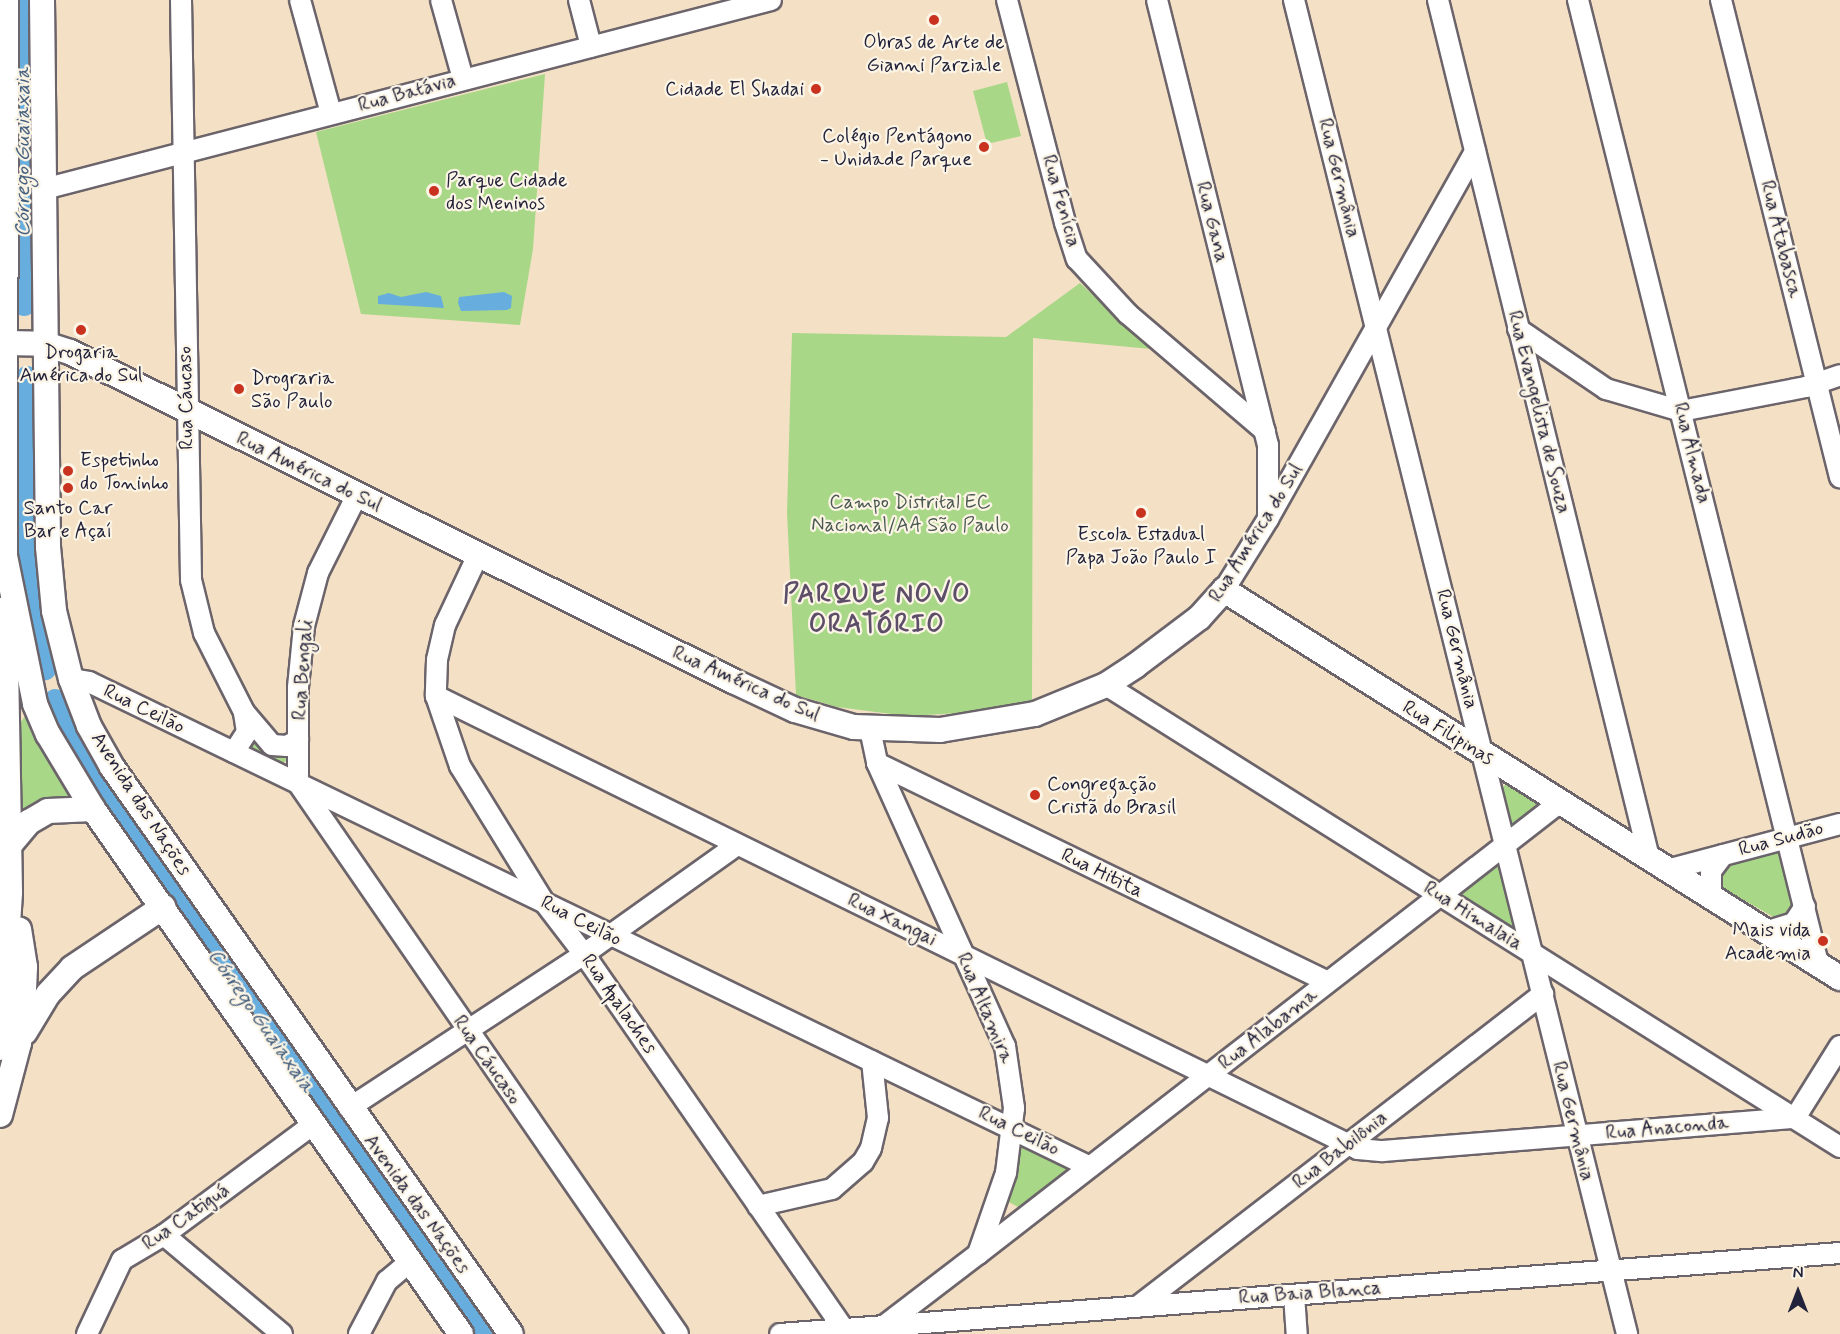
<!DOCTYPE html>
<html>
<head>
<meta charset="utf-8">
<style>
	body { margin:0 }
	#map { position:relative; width:1840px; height:1334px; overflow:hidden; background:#f4e0c4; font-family:Mynerve,sans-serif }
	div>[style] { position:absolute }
	.green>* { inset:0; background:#a8d887 }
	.water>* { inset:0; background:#67addd }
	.river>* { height:22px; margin:-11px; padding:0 11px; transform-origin:11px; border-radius:11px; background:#67addd }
	.roads { filter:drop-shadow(2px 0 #6c646b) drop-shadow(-2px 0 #6c646b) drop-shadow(0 2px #6c646b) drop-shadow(0 -2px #6c646b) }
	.minor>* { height:20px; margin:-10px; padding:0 10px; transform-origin:10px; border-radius:10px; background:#fff }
	.major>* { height:24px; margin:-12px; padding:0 12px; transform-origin:12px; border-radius:12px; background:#fff }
	.dots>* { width:16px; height:16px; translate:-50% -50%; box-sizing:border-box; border:3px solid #fcf5e5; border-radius:50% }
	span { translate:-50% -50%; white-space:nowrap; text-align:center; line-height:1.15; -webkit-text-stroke:4.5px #fcf5e5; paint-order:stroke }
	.poi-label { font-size:20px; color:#22223b }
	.right { translate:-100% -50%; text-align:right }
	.left { translate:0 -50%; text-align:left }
	.street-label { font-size:20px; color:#22223b }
	.park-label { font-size:20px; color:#4a5952 }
	.water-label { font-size:21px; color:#3e5a7c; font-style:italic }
	.district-label { font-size:26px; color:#5c4e69; font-weight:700; letter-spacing:1.5px }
	.north { position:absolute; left:1768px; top:1262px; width:60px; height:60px; -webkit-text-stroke:4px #fcf5e5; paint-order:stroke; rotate:0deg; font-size:16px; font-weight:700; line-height:24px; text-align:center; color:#22223b }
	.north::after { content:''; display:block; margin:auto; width:21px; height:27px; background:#22223b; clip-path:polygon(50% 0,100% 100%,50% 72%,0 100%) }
</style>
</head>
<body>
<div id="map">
	<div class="green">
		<div style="clip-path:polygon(545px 74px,533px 249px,520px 325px,361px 314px,316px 132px)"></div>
		<div style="clip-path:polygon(1007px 82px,1021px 136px,987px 144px,973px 91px)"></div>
		<div style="clip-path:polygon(1080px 283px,1151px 349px,1033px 338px,1032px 701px,979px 712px,907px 716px,837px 707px,796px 695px,787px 513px,792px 333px,1006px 337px)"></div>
		<div style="clip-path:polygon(62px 704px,69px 706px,352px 1127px,344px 1132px,114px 805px,80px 746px)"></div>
		<div style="clip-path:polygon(28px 712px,73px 799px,19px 824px,20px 723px)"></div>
		<div style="clip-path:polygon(251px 734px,287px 750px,291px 759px,279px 764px,252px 751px,248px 743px)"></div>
		<div style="clip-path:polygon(1509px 782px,1542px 803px,1510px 830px,1500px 789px)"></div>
		<div style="clip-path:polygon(1777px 850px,1795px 901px,1791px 914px,1777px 919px,1723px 888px,1718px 871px,1726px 862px)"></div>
		<div style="clip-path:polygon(1496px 863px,1503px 866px,1516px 929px,1512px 930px,1460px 896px,1460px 891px)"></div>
		<div style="clip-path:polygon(355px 1131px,498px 1334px,487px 1334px,348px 1137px)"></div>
		<div style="clip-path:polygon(1023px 1144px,1074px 1167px,1020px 1208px,1007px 1201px,1019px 1149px)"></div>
	</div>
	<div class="water">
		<div style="clip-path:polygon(426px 292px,441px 296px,444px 308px,378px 304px,378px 296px,389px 293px,401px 297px)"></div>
		<div style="clip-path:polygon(504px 292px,512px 296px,511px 308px,507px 310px,461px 311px,458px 303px,459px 297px)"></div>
	</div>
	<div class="river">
		<div style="left:22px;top:0;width:305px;rotate:89.6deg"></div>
		<div style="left:27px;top:377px;width:194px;rotate:90deg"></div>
		<div style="left:27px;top:571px;width:100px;rotate:79.6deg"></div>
		<div style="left:55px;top:700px;width:52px;rotate:66.4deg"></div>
		<div style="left:76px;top:748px;width:69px;rotate:60.5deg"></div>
		<div style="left:110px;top:808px;width:644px;rotate:54.8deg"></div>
	</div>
	<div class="roads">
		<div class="minor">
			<div style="left:181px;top:0;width:580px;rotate:89.01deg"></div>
			<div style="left:191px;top:580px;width:55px;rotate:76.2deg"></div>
			<div style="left:204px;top:633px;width:89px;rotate:63.1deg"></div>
			<div style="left:244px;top:712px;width:43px;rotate:49.7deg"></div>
			<div style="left:272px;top:745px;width:15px;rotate:4deg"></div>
			<div style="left:287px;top:746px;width:13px;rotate:-29deg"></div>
			<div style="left:300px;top:0;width:117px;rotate:74.7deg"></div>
			<div style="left:441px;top:0;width:82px;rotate:74.4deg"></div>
			<div style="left:579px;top:0;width:48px;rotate:75.4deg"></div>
			<div style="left:1007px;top:0;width:230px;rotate:75.4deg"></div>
			<div style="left:1065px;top:223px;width:38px;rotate:72deg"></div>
			<div style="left:1077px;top:259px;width:75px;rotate:47.2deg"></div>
			<div style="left:1128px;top:314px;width:180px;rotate:40.5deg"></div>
			<div style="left:1157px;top:0;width:459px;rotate:76deg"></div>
			<div style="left:1268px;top:445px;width:74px;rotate:90deg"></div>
			<div style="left:1294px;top:0;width:1375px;rotate:75.98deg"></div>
			<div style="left:1438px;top:0;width:884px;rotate:76.18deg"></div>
			<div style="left:1578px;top:0;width:992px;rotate:76.01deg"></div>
			<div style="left:1721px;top:0;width:492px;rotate:76deg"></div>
			<div style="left:44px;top:189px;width:751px;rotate:-14.57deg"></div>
			<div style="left:1518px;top:329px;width:107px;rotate:34.3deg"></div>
			<div style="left:1606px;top:389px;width:78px;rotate:16.3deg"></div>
			<div style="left:1681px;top:411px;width:127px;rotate:-10.9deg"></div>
			<div style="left:1806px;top:387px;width:36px;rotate:-19deg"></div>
			<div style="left:357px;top:495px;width:87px;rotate:116.6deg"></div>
			<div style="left:318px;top:573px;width:55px;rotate:104.8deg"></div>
			<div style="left:304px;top:626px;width:61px;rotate:95.6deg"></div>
			<div style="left:298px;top:687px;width:96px;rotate:90deg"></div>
			<div style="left:298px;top:783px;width:669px;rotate:55.41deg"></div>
			<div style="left:478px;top:555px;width:77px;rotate:115.2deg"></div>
			<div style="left:445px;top:625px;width:36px;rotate:103deg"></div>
			<div style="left:437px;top:660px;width:36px;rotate:92deg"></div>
			<div style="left:436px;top:696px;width:74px;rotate:71.1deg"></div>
			<div style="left:460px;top:766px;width:160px;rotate:58.3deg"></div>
			<div style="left:544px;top:902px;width:66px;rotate:52.4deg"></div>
			<div style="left:584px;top:954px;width:462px;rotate:55.3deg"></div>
			<div style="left:1224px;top:590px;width:84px;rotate:-58.2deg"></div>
			<div style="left:1268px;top:519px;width:422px;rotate:-60.6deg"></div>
			<div style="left:71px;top:679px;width:18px;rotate:9deg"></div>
			<div style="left:89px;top:682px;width:1112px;rotate:25.85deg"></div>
			<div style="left:1106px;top:685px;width:867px;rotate:32.19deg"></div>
			<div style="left:436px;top:696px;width:1027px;rotate:26.17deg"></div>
			<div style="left:1358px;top:1149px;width:25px;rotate:5deg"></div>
			<div style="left:1383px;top:1151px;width:413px;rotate:-4.6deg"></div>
			<div style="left:1795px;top:1118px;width:85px;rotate:-58deg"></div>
			<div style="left:870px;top:729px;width:35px;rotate:78deg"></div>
			<div style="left:877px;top:763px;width:311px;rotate:65.7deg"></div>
			<div style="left:1005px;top:1046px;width:63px;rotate:81.7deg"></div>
			<div style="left:1014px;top:1108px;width:65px;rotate:97deg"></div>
			<div style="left:1006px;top:1173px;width:86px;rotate:109.1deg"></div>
			<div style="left:978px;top:1254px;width:117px;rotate:142.6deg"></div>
			<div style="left:234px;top:752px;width:24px;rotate:-57deg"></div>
			<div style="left:247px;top:732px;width:20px;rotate:-99deg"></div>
			<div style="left:877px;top:763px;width:501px;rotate:25.9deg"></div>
			<div style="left:1667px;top:870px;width:179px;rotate:-14.9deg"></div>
			<div style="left:1711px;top:897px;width:26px;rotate:-90deg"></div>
			<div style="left:1711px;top:871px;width:20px;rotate:-53deg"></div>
			<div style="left:1768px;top:931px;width:27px;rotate:-17deg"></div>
			<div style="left:1794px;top:923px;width:20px;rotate:-57deg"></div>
			<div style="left:349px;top:1108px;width:281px;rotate:-33.2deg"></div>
			<div style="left:584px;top:954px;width:188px;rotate:-35.5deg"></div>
			<div style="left:758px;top:1206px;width:76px;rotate:-12.9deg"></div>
			<div style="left:832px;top:1189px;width:41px;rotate:-41.1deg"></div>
			<div style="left:863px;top:1162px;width:16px;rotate:-60deg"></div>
			<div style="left:871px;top:1148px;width:31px;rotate:-77deg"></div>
			<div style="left:878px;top:1118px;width:57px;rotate:-96deg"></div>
			<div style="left:164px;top:1235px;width:154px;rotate:40deg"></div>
			<div style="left:978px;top:1254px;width:736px;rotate:-37.82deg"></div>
			<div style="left:1294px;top:1295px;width:39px;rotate:86deg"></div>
			<div style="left:1137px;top:1307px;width:513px;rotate:-37.63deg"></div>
			<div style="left:87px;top:1334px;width:82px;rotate:-64.7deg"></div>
			<div style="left:122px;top:1260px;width:49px;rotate:-30.8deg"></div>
			<div style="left:164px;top:1235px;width:188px;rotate:-36.6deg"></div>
			<div style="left:359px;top:1334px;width:60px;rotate:-62.2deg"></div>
			<div style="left:387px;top:1281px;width:30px;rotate:-40deg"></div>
			<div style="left:780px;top:1334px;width:1063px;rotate:-4.37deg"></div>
		</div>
		<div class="major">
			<div style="left:6px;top:0;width:556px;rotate:90.1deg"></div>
			<div style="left:5px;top:556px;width:151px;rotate:78.5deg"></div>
			<div style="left:35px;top:704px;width:33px;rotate:67deg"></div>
			<div style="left:48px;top:734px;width:87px;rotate:59deg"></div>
			<div style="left:93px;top:809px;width:641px;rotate:54.97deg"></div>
			<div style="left:42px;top:0;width:547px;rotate:89.37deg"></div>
			<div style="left:48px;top:547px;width:64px;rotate:84.6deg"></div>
			<div style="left:54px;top:611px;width:70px;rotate:76deg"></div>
			<div style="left:71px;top:679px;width:50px;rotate:69deg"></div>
			<div style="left:89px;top:726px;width:47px;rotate:60.7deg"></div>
			<div style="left:112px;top:767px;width:693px;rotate:54.87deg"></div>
			<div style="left:6px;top:343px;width:39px;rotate:1deg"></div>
			<div style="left:45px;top:344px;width:26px;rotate:18deg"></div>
			<div style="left:70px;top:352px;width:740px;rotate:26.39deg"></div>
			<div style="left:733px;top:681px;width:68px;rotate:25.1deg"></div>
			<div style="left:795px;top:710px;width:61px;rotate:16.1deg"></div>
			<div style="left:854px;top:727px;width:86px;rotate:2deg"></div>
			<div style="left:940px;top:730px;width:96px;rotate:-9.6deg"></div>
			<div style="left:1035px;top:714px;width:77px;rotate:-22.2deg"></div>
			<div style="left:1106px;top:685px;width:35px;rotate:-33deg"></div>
			<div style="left:1135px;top:666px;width:80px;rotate:-36.9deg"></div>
			<div style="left:1199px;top:618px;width:38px;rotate:-48deg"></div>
			<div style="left:1224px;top:590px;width:728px;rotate:32.21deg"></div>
			<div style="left:8px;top:847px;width:33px;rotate:-50deg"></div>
			<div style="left:29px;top:822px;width:22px;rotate:-30deg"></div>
			<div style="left:48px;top:811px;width:45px;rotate:-2.5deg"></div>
			<div style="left:25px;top:1032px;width:44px;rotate:-58.8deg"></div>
			<div style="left:48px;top:994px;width:35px;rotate:-47deg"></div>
			<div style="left:72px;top:968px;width:110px;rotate:-33.8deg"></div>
			<div style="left:0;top:1048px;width:156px;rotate:-86.3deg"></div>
			<div style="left:10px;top:892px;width:283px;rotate:-91deg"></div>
			<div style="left:0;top:1115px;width:74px;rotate:-75.2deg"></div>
			<div style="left:19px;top:1043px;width:30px;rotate:-82deg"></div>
			<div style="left:23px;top:1013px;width:46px;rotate:-87.5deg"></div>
			<div style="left:25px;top:967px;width:38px;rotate:-99deg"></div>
		</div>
	</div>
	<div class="dots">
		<div style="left:934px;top:20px;background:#c8321e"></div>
		<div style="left:816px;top:89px;background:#c8321e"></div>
		<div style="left:984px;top:147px;background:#c8321e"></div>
		<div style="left:434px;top:191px;background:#c8321e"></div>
		<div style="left:81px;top:330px;background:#c8321e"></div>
		<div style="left:239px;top:389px;background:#c8321e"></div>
		<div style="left:68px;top:471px;background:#c8321e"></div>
		<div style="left:68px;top:488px;background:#c8321e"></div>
		<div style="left:1141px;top:513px;background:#c8321e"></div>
		<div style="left:1035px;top:795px;background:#c8321e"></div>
		<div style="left:1823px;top:941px;background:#c8321e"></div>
	</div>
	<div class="poi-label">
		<span style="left:934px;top:54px">Obras de Arte de<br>Gianni Parziale</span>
		<span class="right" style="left:804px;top:89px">Cidade El Shadai</span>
		<span class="right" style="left:972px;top:148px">Colégio Pentágono<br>- Unidade Parque</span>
		<span class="left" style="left:446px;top:192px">Parque Cidade<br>dos Meninos</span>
		<span style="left:81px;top:364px">Drogaria<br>América do Sul</span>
		<span class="left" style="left:251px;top:390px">Drograria<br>São Paulo</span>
		<span class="left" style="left:80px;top:472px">Espetinho<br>do Toninho</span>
		<span style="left:68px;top:520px">Santo Car<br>Bar e Açaí</span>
		<span style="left:1141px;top:546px">Escola Estadual<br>Papa João Paulo I</span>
		<span class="left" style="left:1047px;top:796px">Congregação<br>Cristã do Brasil</span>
		<span class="right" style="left:1811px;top:942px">Mais vida<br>Academia</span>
	</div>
	<div class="street-label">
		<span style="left:407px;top:93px;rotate:-15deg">Rua Batávia</span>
		<span style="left:1339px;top:178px;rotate:76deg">Rua Germânia</span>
		<span style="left:1061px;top:201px;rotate:74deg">Rua Fenícia</span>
		<span style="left:1212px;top:222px;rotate:76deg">Rua Gana</span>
		<span style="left:1781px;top:239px;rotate:76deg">Rua Atabasca</span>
		<span style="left:186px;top:398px;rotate:-91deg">Rua Cáucaso</span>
		<span style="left:1539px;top:412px;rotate:76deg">Rua Evangelista de Souza</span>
		<span style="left:1692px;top:453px;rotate:76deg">Rua Almada</span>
		<span style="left:309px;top:472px;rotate:26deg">Rua América do Sul</span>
		<span style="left:1256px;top:533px;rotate:-58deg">Rua América do Sul</span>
		<span style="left:1457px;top:649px;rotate:76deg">Rua Germânia</span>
		<span style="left:303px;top:670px;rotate:-86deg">Rua Bengali</span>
		<span style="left:746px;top:684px;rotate:24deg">Rua América do Sul</span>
		<span style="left:144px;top:709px;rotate:26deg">Rua Ceilão</span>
		<span style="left:1448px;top:733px;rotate:32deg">Rua Filipinas</span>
		<span style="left:141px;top:804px;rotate:57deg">Avenida das Nações</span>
		<span style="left:1781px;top:839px;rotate:-15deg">Rua Sudão</span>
		<span style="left:1102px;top:873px;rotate:26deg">Rua Hitita</span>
		<span style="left:1473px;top:916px;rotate:32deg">Rua Himalaia</span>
		<span style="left:892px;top:920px;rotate:26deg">Rua Xangai</span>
		<span style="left:581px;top:921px;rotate:27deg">Rua Ceilão</span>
		<span style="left:619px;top:1004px;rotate:55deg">Rua Apalaches</span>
		<span style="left:985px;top:1008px;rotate:67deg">Rua Altamira</span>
		<span style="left:1268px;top:1029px;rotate:-38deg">Rua Alabama</span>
		<span style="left:487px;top:1060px;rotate:55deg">Rua Cáucaso</span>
		<span style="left:1573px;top:1121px;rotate:76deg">Rua Germânia</span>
		<span style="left:1667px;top:1128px;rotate:-5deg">Rua Anaconda</span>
		<span style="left:1019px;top:1131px;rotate:26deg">Rua Ceilão</span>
		<span style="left:1340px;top:1150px;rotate:-38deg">Rua Babilônia</span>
		<span style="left:417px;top:1204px;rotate:54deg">Avenida das Nações</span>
		<span style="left:186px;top:1217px;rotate:-35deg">Rua Catiguá</span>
		<span style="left:1310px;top:1293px;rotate:-4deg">Rua Baia Blanca</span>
	</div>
	<div class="park-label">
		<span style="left:910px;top:514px">Campo Distrital EC<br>Nacional/AA São Paulo</span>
	</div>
	<div class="water-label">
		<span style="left:23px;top:152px;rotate:-90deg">Córrego Guaiaxaia</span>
		<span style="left:261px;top:1021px;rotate:55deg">Córrego Guaiaxaia</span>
	</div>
	<div class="district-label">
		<span style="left:877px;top:611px">PARQUE NOVO<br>ORATÓRIO</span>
	</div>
	<div class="north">N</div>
</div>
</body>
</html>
